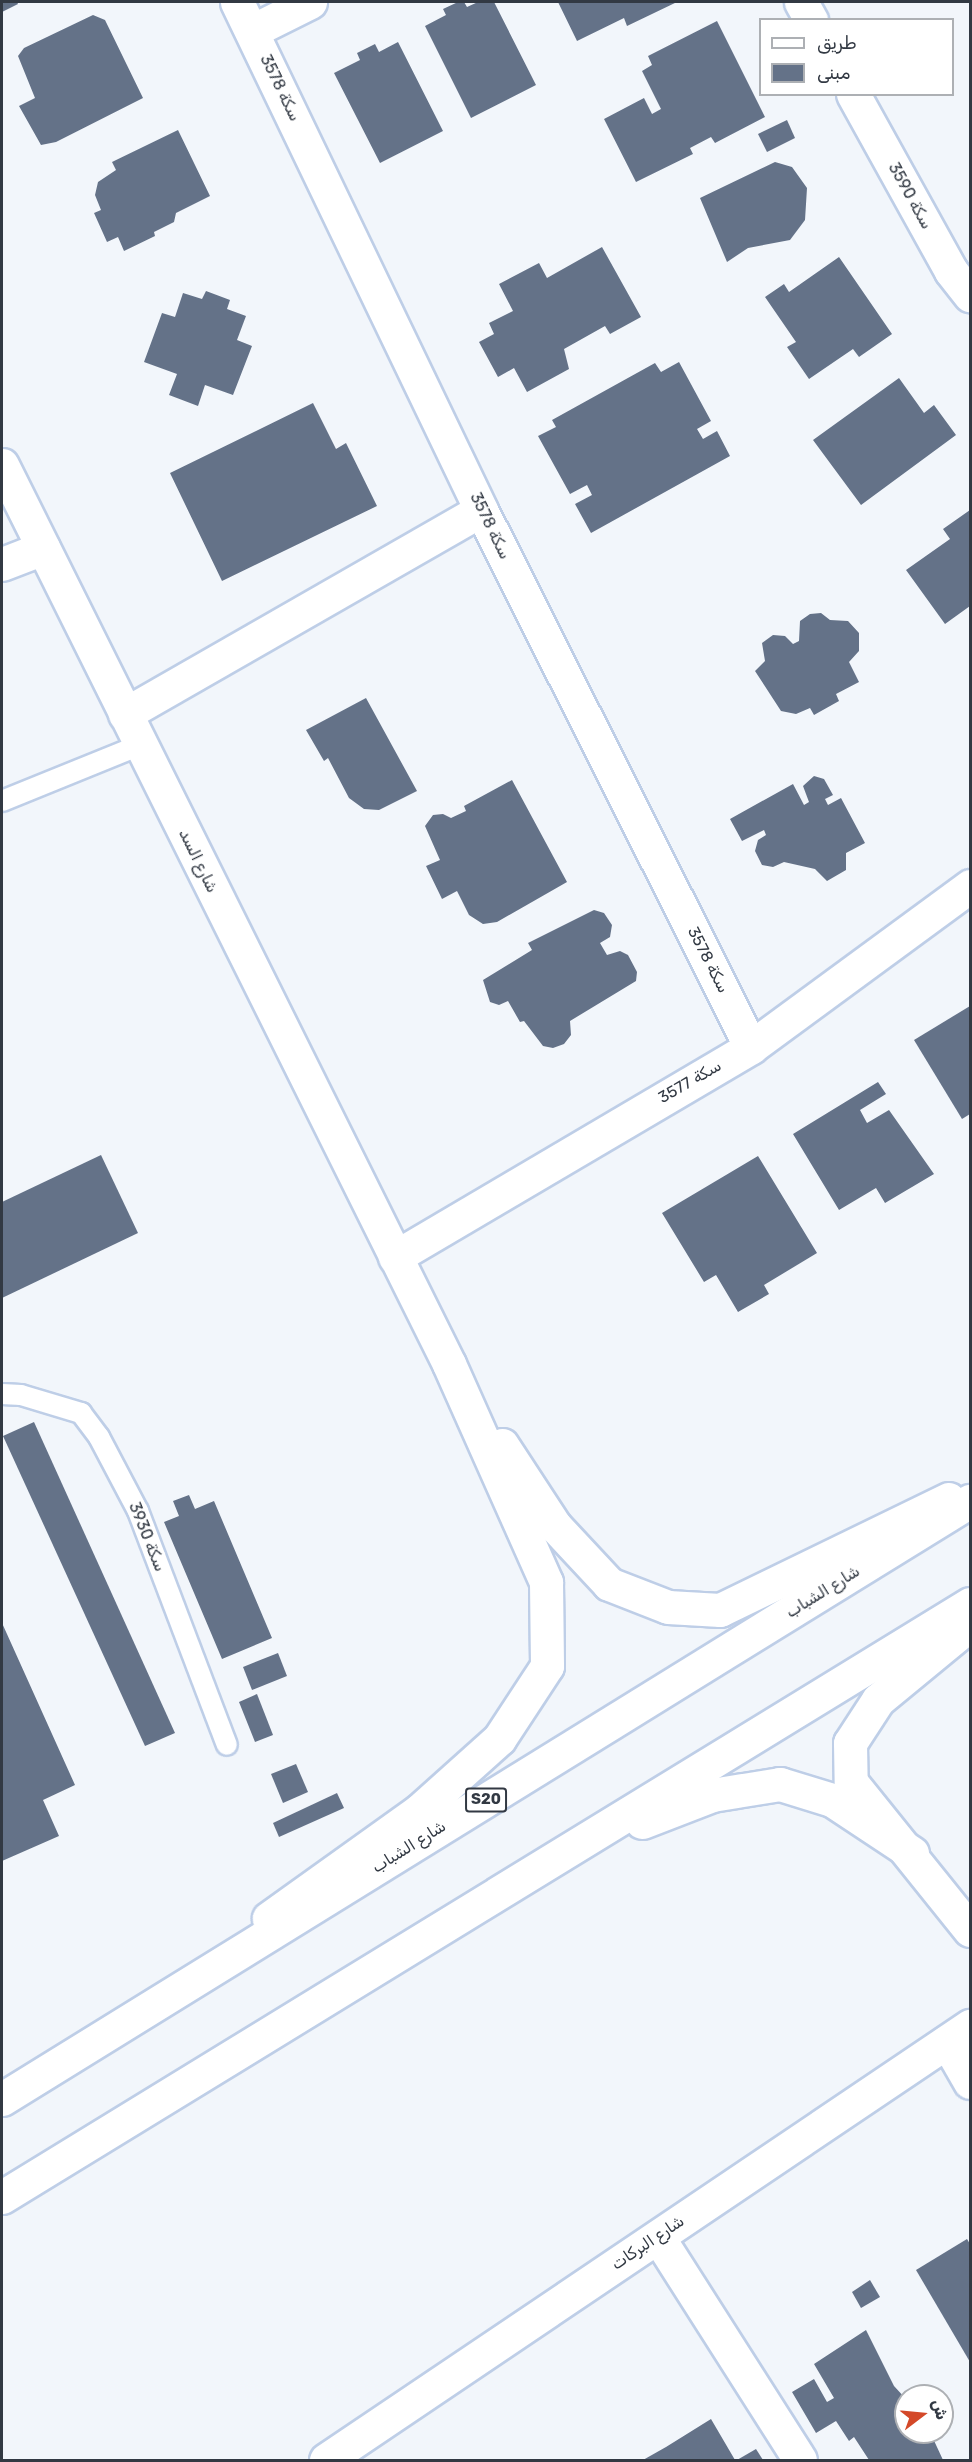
<!DOCTYPE html>
<html>
<head>
<meta charset="utf-8">
<style>
	body { margin:0 }
	#map { position:relative; width:972px; height:2462px; overflow:hidden; background:#f2f6fb; font-family:Rubik,Cairo,sans-serif }
	div>[style] { position:absolute }
	.building>* { inset:0; background:#647288 }
	.roads { filter:drop-shadow(2px 0 #becee7) drop-shadow(-2px 0 #becee7) drop-shadow(0 2px #becee7) drop-shadow(0 -2px #becee7) }
	.lane>* { height:20px; margin:-10px; padding:0 10px; transform-origin:10px; border-radius:10px; background:#fff }
	.street>* { height:33px; margin:-16.5px; padding:0 16.5px; transform-origin:16.5px; border-radius:16.5px; background:#fff }
	.secondary>* { height:33px; margin:-16.5px; padding:0 16.5px; transform-origin:16.5px; border-radius:16.5px; background:#fff }
	.primary>* { height:33px; margin:-16.5px; padding:0 16.5px; transform-origin:16.5px; border-radius:16.5px; background:#fff }
	span { translate:-50% -50%; white-space:nowrap; text-align:center; line-height:1.15; -webkit-text-stroke:6px #fff; paint-order:stroke }
	.shield-label span { padding:2px 4px; background:#fff; border:2px solid; border-radius:4px; -webkit-text-stroke-width:0 }
	.shield-label { font-size:15px; color:#323943; font-weight:700 }
	.street-label { font-size:16px; color:#323943 }
	.frame { position:absolute; inset:0; border:3px solid #323943; pointer-events:none }
	.legend { position:absolute; left:759px; top:18px; width:195px; height:78px; box-sizing:border-box; background:#fff; border:2px solid #adb0b4; margin:0; padding:8px 10px; list-style:none; font-size:18px; color:#323943 }
	.legend li { display:flex; align-items:center; gap:12px; height:30px }
	.legend b { width:30px; border:2px solid #adb0b4 }
	.north { position:absolute; left:894px; top:2384px; width:60px; height:60px; box-sizing:border-box; background:#fff; border:2px solid #adb0b4; border-radius:50%; rotate:74deg; font-size:16px; font-weight:700; line-height:24px; text-align:center; color:#323943 }
	.north::after { content:''; display:block; margin:auto; width:21px; height:27px; background:#d44929; clip-path:polygon(50% 0,100% 100%,50% 72%,0 100%) }
</style>
</head>
<body>
<div id="map">
	<div class="building">
		<div style="clip-path:polygon(2px 2px,17px 2px,18px 4px,2px 12px)"></div>
		<div style="clip-path:polygon(458px 2px,464px 2px,467px 7px,478px 2px,494px 2px,536px 85px,471px 118px,425px 26px,446px 15px,443px 9px)"></div>
		<div style="clip-path:polygon(558px 2px,677px 2px,627px 26px,624px 18px,577px 41px)"></div>
		<div style="clip-path:polygon(93px 15px,105px 20px,143px 98px,56px 142px,41px 145px,19px 106px,35px 98px,18px 56px,24px 48px)"></div>
		<div style="clip-path:polygon(717px 21px,765px 117px,715px 143px,711px 137px,690px 148px,693px 154px,636px 182px,604px 119px,644px 98px,652px 114px,661px 109px,642px 71px,652px 65px,648px 56px)"></div>
		<div style="clip-path:polygon(398px 42px,443px 131px,380px 163px,334px 73px,360px 60px,357px 53px,375px 44px,379px 52px)"></div>
		<div style="clip-path:polygon(787px 120px,795px 138px,767px 152px,758px 134px)"></div>
		<div style="clip-path:polygon(178px 130px,210px 196px,176px 213px,174px 222px,154px 232px,155px 236px,124px 251px,118px 237px,107px 242px,94px 213px,101px 210px,95px 195px,98px 182px,116px 170px,112px 162px)"></div>
		<div style="clip-path:polygon(775px 162px,792px 167px,807px 188px,805px 220px,790px 240px,748px 248px,727px 262px,700px 198px)"></div>
		<div style="clip-path:polygon(602px 247px,641px 317px,610px 334px,605px 326px,564px 349px,569px 369px,527px 392px,514px 368px,498px 377px,479px 342px,494px 334px,489px 323px,513px 311px,499px 284px,539px 263px,547px 278px)"></div>
		<div style="clip-path:polygon(839px 257px,892px 334px,859px 357px,853px 349px,809px 379px,787px 347px,796px 342px,765px 297px,784px 284px,789px 292px)"></div>
		<div style="clip-path:polygon(206px 291px,230px 300px,227px 309px,246px 316px,237px 340px,252px 346px,233px 395px,205px 385px,198px 406px,169px 395px,177px 374px,144px 362px,162px 313px,175px 317px,183px 293px,202px 299px)"></div>
		<div style="clip-path:polygon(679px 362px,711px 421px,697px 429px,703px 439px,717px 431px,730px 456px,591px 533px,575px 504px,592px 495px,587px 485px,570px 494px,538px 436px,556px 427px,552px 420px,655px 363px,661px 372px)"></div>
		<div style="clip-path:polygon(899px 378px,924px 413px,934px 405px,956px 435px,861px 505px,813px 440px)"></div>
		<div style="clip-path:polygon(313px 403px,336px 449px,346px 443px,377px 506px,222px 581px,170px 473px)"></div>
		<div style="clip-path:polygon(970px 510px,970px 606px,945px 624px,906px 570px,950px 539px,943px 529px)"></div>
		<div style="clip-path:polygon(821px 613px,830px 620px,848px 621px,859px 633px,859px 651px,849px 662px,859px 682px,836px 694px,839px 701px,814px 715px,810px 708px,796px 714px,781px 711px,755px 671px,765px 661px,762px 643px,773px 635px,785px 636px,793px 644px,799px 641px,800px 621px,810px 614px)"></div>
		<div style="clip-path:polygon(366px 698px,417px 791px,379px 810px,364px 809px,349px 798px,328px 758px,324px 761px,306px 730px)"></div>
		<div style="clip-path:polygon(814px 776px,824px 779px,833px 795px,825px 799px,828px 805px,841px 798px,865px 843px,846px 853px,846px 870px,827px 881px,815px 869px,784px 862px,773px 867px,762px 865px,755px 851px,758px 840px,766px 835px,764px 830px,742px 841px,730px 819px,793px 784px,804px 805px,809px 802px,803px 786px)"></div>
		<div style="clip-path:polygon(512px 780px,567px 882px,497px 922px,483px 924px,469px 915px,457px 891px,442px 899px,426px 866px,440px 860px,425px 826px,433px 815px,443px 814px,451px 818px,466px 811px,464px 806px)"></div>
		<div style="clip-path:polygon(594px 910px,604px 913px,612px 925px,610px 937px,600px 943px,607px 955px,620px 951px,628px 955px,637px 972px,636px 981px,570px 1021px,571px 1035px,564px 1044px,553px 1048px,543px 1046px,524px 1021px,520px 1022px,508px 1001px,499px 1005px,490px 1002px,483px 980px,532px 950px,528px 943px)"></div>
		<div style="clip-path:polygon(970px 1006px,970px 1114px,962px 1119px,914px 1040px)"></div>
		<div style="clip-path:polygon(878px 1082px,886px 1094px,860px 1110px,867px 1123px,889px 1110px,934px 1174px,885px 1203px,876px 1188px,839px 1210px,793px 1134px)"></div>
		<div style="clip-path:polygon(101px 1155px,138px 1233px,2px 1298px,2px 1202px)"></div>
		<div style="clip-path:polygon(758px 1156px,817px 1253px,764px 1285px,769px 1294px,738px 1312px,716px 1275px,704px 1282px,662px 1213px)"></div>
		<div style="clip-path:polygon(34px 1422px,175px 1733px,145px 1746px,3px 1436px)"></div>
		<div style="clip-path:polygon(189px 1495px,195px 1509px,214px 1501px,272px 1638px,222px 1659px,164px 1522px,179px 1516px,173px 1501px)"></div>
		<div style="clip-path:polygon(2px 1623px,75px 1785px,43px 1800px,59px 1836px,2px 1861px)"></div>
		<div style="clip-path:polygon(278px 1653px,287px 1676px,252px 1690px,243px 1667px)"></div>
		<div style="clip-path:polygon(257px 1694px,273px 1735px,255px 1742px,239px 1702px)"></div>
		<div style="clip-path:polygon(296px 1764px,308px 1792px,283px 1803px,271px 1774px)"></div>
		<div style="clip-path:polygon(337px 1793px,344px 1808px,279px 1837px,273px 1823px)"></div>
		<div style="clip-path:polygon(967px 2239px,970px 2244px,970px 2362px,916px 2270px)"></div>
		<div style="clip-path:polygon(870px 2280px,880px 2297px,861px 2308px,852px 2292px)"></div>
		<div style="clip-path:polygon(866px 2330px,894px 2386px,906px 2399px,906px 2432px,930px 2432px,943px 2460px,869px 2460px,854px 2437px,849px 2441px,836px 2421px,816px 2433px,792px 2392px,814px 2379px,827px 2402px,834px 2398px,814px 2364px)"></div>
		<div style="clip-path:polygon(711px 2419px,735px 2460px,643px 2460px,666px 2447px)"></div>
		<div style="clip-path:polygon(756px 2449px,763px 2460px,737px 2460px)"></div>
	</div>
	<div class="roads">
		<div class="lane">
			<div style="left:2px;top:801px;width:149px;rotate:-22.1deg"></div>
			<div style="left:2px;top:1394px;width:19px;rotate:3deg"></div>
			<div style="left:21px;top:1395px;width:63px;rotate:16.7deg"></div>
			<div style="left:81px;top:1413px;width:30px;rotate:53deg"></div>
			<div style="left:99px;top:1437px;width:84px;rotate:62.2deg"></div>
			<div style="left:138px;top:1511px;width:250px;rotate:69.2deg"></div>
		</div>
		<div class="street">
			<div style="left:237px;top:2px;width:564px;rotate:64.34deg"></div>
			<div style="left:481px;top:510px;width:601px;rotate:63.31deg"></div>
			<div style="left:801px;top:2px;width:21px;rotate:61deg"></div>
			<div style="left:252px;top:31px;width:65px;rotate:-26.6deg"></div>
			<div style="left:853px;top:94px;width:202px;rotate:61deg"></div>
			<div style="left:951px;top:271px;width:31px;rotate:52deg"></div>
			<div style="left:125px;top:714px;width:410px;rotate:-29.8deg"></div>
			<div style="left:395px;top:1257px;width:413px;rotate:-30.5deg"></div>
			<div style="left:751px;top:1047px;width:272px;rotate:-36.3deg"></div>
			<div style="left:947px;top:2042px;width:46px;rotate:60.1deg"></div>
			<div style="left:658px;top:2237px;width:264px;rotate:57.5deg"></div>
		</div>
		<div class="secondary">
			<div style="left:2px;top:465px;width:1004px;rotate:63.56deg"></div>
			<div style="left:449px;top:1364px;width:239px;rotate:66deg"></div>
			<div style="left:546px;top:1582px;width:84px;rotate:89.3deg"></div>
			<div style="left:547px;top:1666px;width:87px;rotate:123.3deg"></div>
			<div style="left:499px;top:1739px;width:106px;rotate:138.1deg"></div>
			<div style="left:420px;top:1810px;width:186px;rotate:144.4deg"></div>
			<div style="left:2px;top:564px;width:44px;rotate:-21.3deg"></div>
			<div style="left:502px;top:1445px;width:97px;rotate:56.8deg"></div>
			<div style="left:555px;top:1526px;width:79px;rotate:47deg"></div>
			<div style="left:609px;top:1584px;width:63px;rotate:21.3deg"></div>
			<div style="left:668px;top:1607px;width:52px;rotate:3.3deg"></div>
			<div style="left:720px;top:1610px;width:254px;rotate:-25.9deg"></div>
			<div style="left:326px;top:2460px;width:777px;rotate:-33.98deg"></div>
		</div>
		<div class="primary">
			<div style="left:969px;top:1625px;width:118px;rotate:140.5deg"></div>
			<div style="left:878px;top:1700px;width:51px;rotate:123.1deg"></div>
			<div style="left:850px;top:1743px;width:39px;rotate:89deg"></div>
			<div style="left:851px;top:1782px;width:190px;rotate:51.2deg"></div>
			<div style="left:642px;top:1822px;width:75px;rotate:-21.1deg"></div>
			<div style="left:712px;top:1795px;width:69px;rotate:-9.2deg"></div>
			<div style="left:780px;top:1784px;width:54px;rotate:17.1deg"></div>
			<div style="left:832px;top:1800px;width:96px;rotate:33.5deg"></div>
			<div style="left:2px;top:2099px;width:1138px;rotate:-31.71deg"></div>
			<div style="left:2px;top:2197px;width:1135px;rotate:-31.49deg"></div>
		</div>
	</div>
	<div class="shield-label">
		<span style="left:486px;top:1800px">S20</span>
	</div>
	<div class="street-label">
		<span style="left:280px;top:88px;rotate:64deg">سكة 3578</span>
		<span style="left:910px;top:196px;rotate:61deg">سكة 3590</span>
		<span style="left:490px;top:526px;rotate:64deg">سكة 3578</span>
		<span style="left:198px;top:861px;rotate:64deg">شارع السد</span>
		<span style="left:708px;top:960px;rotate:63deg">سكة 3578</span>
		<span style="left:690px;top:1082px;rotate:-30deg">سكة 3577</span>
		<span style="left:147px;top:1537px;rotate:68deg">سكة 3930</span>
		<span style="left:823px;top:1592px;rotate:-32deg">شارع الشباب</span>
		<span style="left:409px;top:1847px;rotate:-32deg">شارع الشباب</span>
		<span style="left:648px;top:2243px;rotate:-34deg">شارع البركات</span>
	</div>
	<div class="frame"></div>
	<ul class="legend">
	<li><b style="height:8px;background:#fff"></b>طريق</li>
	<li><b style="height:16px;background:#647288"></b>مبنى</li>
	</ul>
	<div class="north">ش</div>
</div>
</body>
</html>
